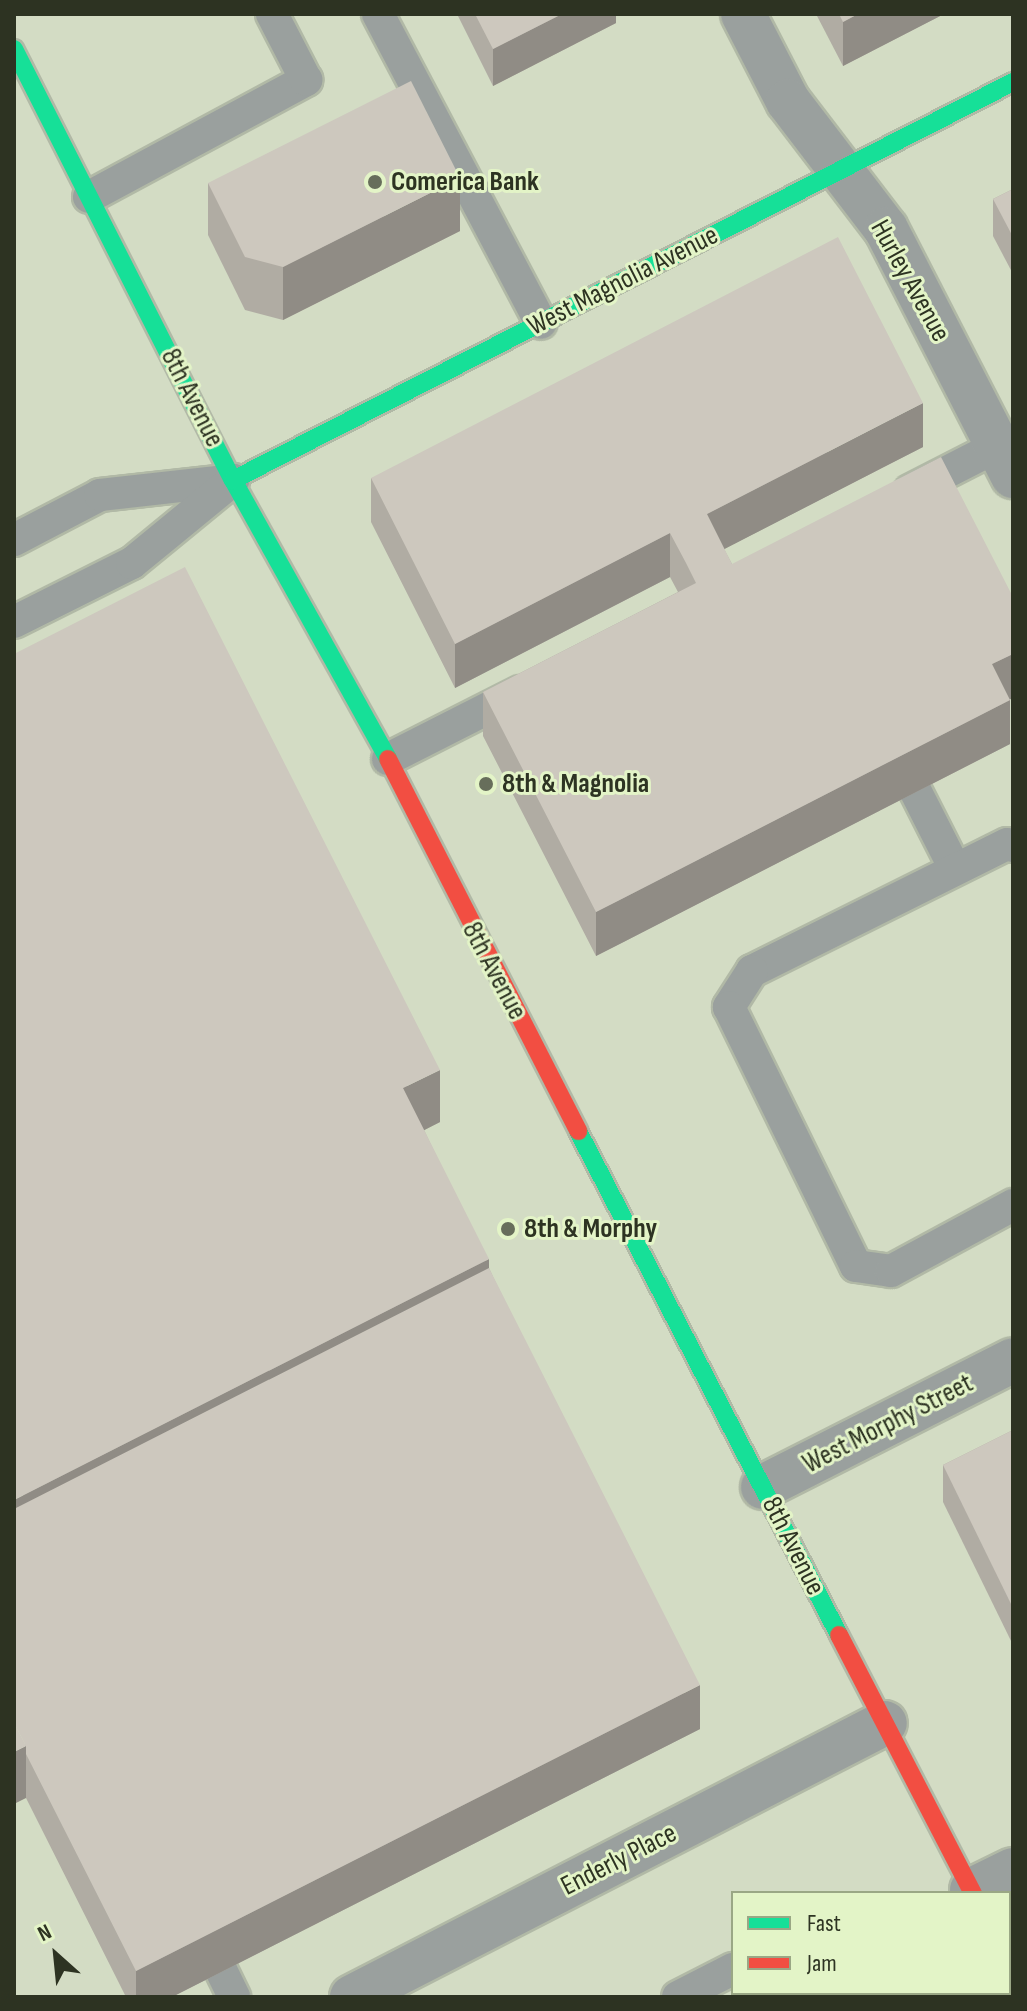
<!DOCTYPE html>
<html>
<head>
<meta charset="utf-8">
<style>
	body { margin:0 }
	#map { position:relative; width:1027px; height:2011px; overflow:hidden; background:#d3dcc4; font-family:"Sofia Sans Condensed",sans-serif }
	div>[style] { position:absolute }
	.roads { filter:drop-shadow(2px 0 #b1b9a6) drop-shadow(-2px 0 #b1b9a6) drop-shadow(0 2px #b1b9a6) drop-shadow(0 -2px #b1b9a6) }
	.lane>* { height:32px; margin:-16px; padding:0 16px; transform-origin:16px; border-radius:16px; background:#9aa09e }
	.street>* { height:44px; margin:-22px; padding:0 22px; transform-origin:22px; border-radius:22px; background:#9aa09e }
	.fast>* { height:18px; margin:-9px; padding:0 9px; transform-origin:9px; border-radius:9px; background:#16e098 }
	.jam>* { height:18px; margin:-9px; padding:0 9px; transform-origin:9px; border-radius:9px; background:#f24e42 }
	.wall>* { inset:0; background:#b0aca3 }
	.shaded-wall>* { inset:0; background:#908c85 }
	.building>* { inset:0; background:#cdc8be }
	.dots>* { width:22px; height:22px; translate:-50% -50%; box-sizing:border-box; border:4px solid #e3f4c7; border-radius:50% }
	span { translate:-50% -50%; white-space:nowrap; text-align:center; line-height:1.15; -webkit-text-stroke:6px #e3f4c7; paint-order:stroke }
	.poi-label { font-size:28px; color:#2d3322; font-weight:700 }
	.left { translate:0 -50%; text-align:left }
	.street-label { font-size:28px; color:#2d3322 }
	.frame { position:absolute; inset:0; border:16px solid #2d3322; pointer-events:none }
	.legend { position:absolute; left:731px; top:1891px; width:280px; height:104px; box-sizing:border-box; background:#e3f4c7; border:2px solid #9aa785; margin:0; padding:10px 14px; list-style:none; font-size:24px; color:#2d3322 }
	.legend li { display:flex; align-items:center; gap:16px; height:40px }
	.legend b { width:40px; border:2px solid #9aa785 }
	.north { position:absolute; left:16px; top:1915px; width:80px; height:80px; -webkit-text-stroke:6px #e3f4c7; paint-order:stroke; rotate:333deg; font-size:22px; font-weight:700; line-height:32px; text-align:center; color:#2d3322 }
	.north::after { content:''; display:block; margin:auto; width:28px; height:36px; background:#2d3322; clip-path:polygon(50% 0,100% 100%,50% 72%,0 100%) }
</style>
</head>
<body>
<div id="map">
	<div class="roads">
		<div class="lane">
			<div style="left:378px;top:14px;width:349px;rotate:62.2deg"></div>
			<div style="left:89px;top:197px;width:247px;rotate:-28.3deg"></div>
			<div style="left:306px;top:80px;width:74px;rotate:-117.3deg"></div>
			<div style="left:910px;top:491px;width:99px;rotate:-27.1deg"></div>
			<div style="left:14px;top:540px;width:97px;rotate:-27.6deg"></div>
			<div style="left:100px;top:495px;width:134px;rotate:-6.4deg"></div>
			<div style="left:14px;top:622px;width:132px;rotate:-26.6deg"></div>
			<div style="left:132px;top:563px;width:131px;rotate:-39.4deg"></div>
			<div style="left:388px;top:759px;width:148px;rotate:-26.9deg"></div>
			<div style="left:916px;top:792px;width:86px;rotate:63.1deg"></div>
			<div style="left:1013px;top:846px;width:6px;rotate:-162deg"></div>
			<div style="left:1007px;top:844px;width:285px;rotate:153.5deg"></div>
			<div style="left:752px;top:971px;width:43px;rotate:122.6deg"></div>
			<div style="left:729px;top:1007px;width:288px;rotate:63.9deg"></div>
			<div style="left:856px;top:1266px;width:35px;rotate:8deg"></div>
			<div style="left:891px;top:1271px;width:139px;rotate:-28.4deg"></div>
			<div style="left:222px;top:1972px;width:28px;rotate:64deg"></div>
			<div style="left:791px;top:1993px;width:4px;rotate:63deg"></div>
			<div style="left:678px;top:1997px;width:62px;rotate:-27deg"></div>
		</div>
		<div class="street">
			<div style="left:743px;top:14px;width:98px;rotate:62.7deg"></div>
			<div style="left:788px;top:101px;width:161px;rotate:52.6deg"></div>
			<div style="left:886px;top:229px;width:278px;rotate:62.8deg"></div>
			<div style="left:763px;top:1487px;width:280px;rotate:-26.9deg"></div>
			<div style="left:972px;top:1890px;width:46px;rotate:-26deg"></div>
			<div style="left:352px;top:1997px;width:599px;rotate:-27.21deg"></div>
		</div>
		<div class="fast">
			<div style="left:14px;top:49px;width:483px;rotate:63.1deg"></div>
			<div style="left:233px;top:480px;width:319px;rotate:60.9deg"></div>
			<div style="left:233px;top:480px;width:876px;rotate:-27.03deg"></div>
			<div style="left:578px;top:1131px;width:568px;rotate:62.62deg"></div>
			<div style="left:1009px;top:1962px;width:9px;rotate:63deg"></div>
		</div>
		<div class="jam">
			<div style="left:388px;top:759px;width:418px;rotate:62.9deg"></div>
			<div style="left:839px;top:1635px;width:291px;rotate:62.6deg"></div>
		</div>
	</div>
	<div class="wall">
		<div style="clip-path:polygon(457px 14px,616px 14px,616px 23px,493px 86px)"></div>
		<div style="clip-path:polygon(816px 14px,944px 14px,843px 66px)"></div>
		<div style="clip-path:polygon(208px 183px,460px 231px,283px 320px,245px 310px,208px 235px)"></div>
		<div style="clip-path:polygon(1013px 189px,1013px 274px,993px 236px,993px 199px)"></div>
		<div style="clip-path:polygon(923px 447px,724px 549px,732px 564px,1013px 597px,1013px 698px,1010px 699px,1010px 744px,596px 956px,483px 736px,483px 692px,678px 592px,670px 577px,455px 688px,371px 522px,371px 478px)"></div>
		<div style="clip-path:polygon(14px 654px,440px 1122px,424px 1130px,489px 1268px,700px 1729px,172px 1997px,126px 1997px,26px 1798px)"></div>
		<div style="clip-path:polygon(1013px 1430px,1013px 1645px,943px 1502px,943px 1465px)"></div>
	</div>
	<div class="shaded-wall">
		<div style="clip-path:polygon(562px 14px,616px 14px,616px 23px,493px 86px,493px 49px)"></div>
		<div style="clip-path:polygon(858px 14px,944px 14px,843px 66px,843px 22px)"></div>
		<div style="clip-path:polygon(460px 178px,460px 231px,283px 320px,283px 267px)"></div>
		<div style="clip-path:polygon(923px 403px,923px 447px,707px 558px,707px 514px)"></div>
		<div style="clip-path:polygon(670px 533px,670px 577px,455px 688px,455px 644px)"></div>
		<div style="clip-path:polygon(1013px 654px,1013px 698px,992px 708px,992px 664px)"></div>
		<div style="clip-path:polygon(1010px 700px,1010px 744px,596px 956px,596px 912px)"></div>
		<div style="clip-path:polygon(440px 1070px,440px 1122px,403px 1141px,403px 1088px)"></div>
		<div style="clip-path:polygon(489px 1259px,489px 1312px,14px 1552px,14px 1500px)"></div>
		<div style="clip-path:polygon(700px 1685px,700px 1729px,172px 1997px,136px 1997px,136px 1971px)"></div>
		<div style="clip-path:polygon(26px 1746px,26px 1798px,14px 1804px,14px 1752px)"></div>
	</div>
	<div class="building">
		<div style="clip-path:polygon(475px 14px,562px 14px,493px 49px)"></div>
		<div style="clip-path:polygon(839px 14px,858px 14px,843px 22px)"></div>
		<div style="clip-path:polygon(411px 81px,460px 178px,283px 267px,245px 257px,208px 183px)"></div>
		<div style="clip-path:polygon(1013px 189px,1013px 237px,993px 199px)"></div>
		<div style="clip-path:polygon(838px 237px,923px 403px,707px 514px,732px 564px,941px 457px,1013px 597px,1013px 654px,992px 664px,1010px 700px,596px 912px,483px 692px,696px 583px,686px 563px,670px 533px,455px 644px,371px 478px)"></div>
		<div style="clip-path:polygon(185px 567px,440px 1070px,403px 1088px,489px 1259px,14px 1500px,14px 654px)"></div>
		<div style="clip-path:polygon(489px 1268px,700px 1685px,136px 1971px,26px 1754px,26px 1746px,14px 1723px,14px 1509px)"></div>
		<div style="clip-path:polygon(1013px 1430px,1013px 1608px,943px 1465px)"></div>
		<div style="clip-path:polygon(14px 1723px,26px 1746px,14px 1752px)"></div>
	</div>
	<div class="dots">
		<div style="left:375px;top:182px;background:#676e5b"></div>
		<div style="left:486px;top:784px;background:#676e5b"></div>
		<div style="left:508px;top:1229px;background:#676e5b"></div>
	</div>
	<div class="poi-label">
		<span class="left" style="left:391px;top:182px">Comerica Bank</span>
		<span class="left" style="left:502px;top:784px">8th &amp; Magnolia</span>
		<span class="left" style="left:524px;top:1229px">8th &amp; Morphy</span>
	</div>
	<div class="street-label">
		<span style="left:623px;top:281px;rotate:-27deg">West Magnolia Avenue</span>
		<span style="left:910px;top:281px;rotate:61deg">Hurley Avenue</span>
		<span style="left:192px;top:398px;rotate:63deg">8th Avenue</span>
		<span style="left:494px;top:971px;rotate:62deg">8th Avenue</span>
		<span style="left:888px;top:1424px;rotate:-27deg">West Morphy Street</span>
		<span style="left:793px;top:1546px;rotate:63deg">8th Avenue</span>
		<span style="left:619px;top:1860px;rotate:-27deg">Enderly Place</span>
	</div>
	<div class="frame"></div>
	<ul class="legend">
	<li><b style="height:10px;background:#16e098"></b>Fast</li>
	<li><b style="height:10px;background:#f24e42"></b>Jam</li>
	</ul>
	<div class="north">N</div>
</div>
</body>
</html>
